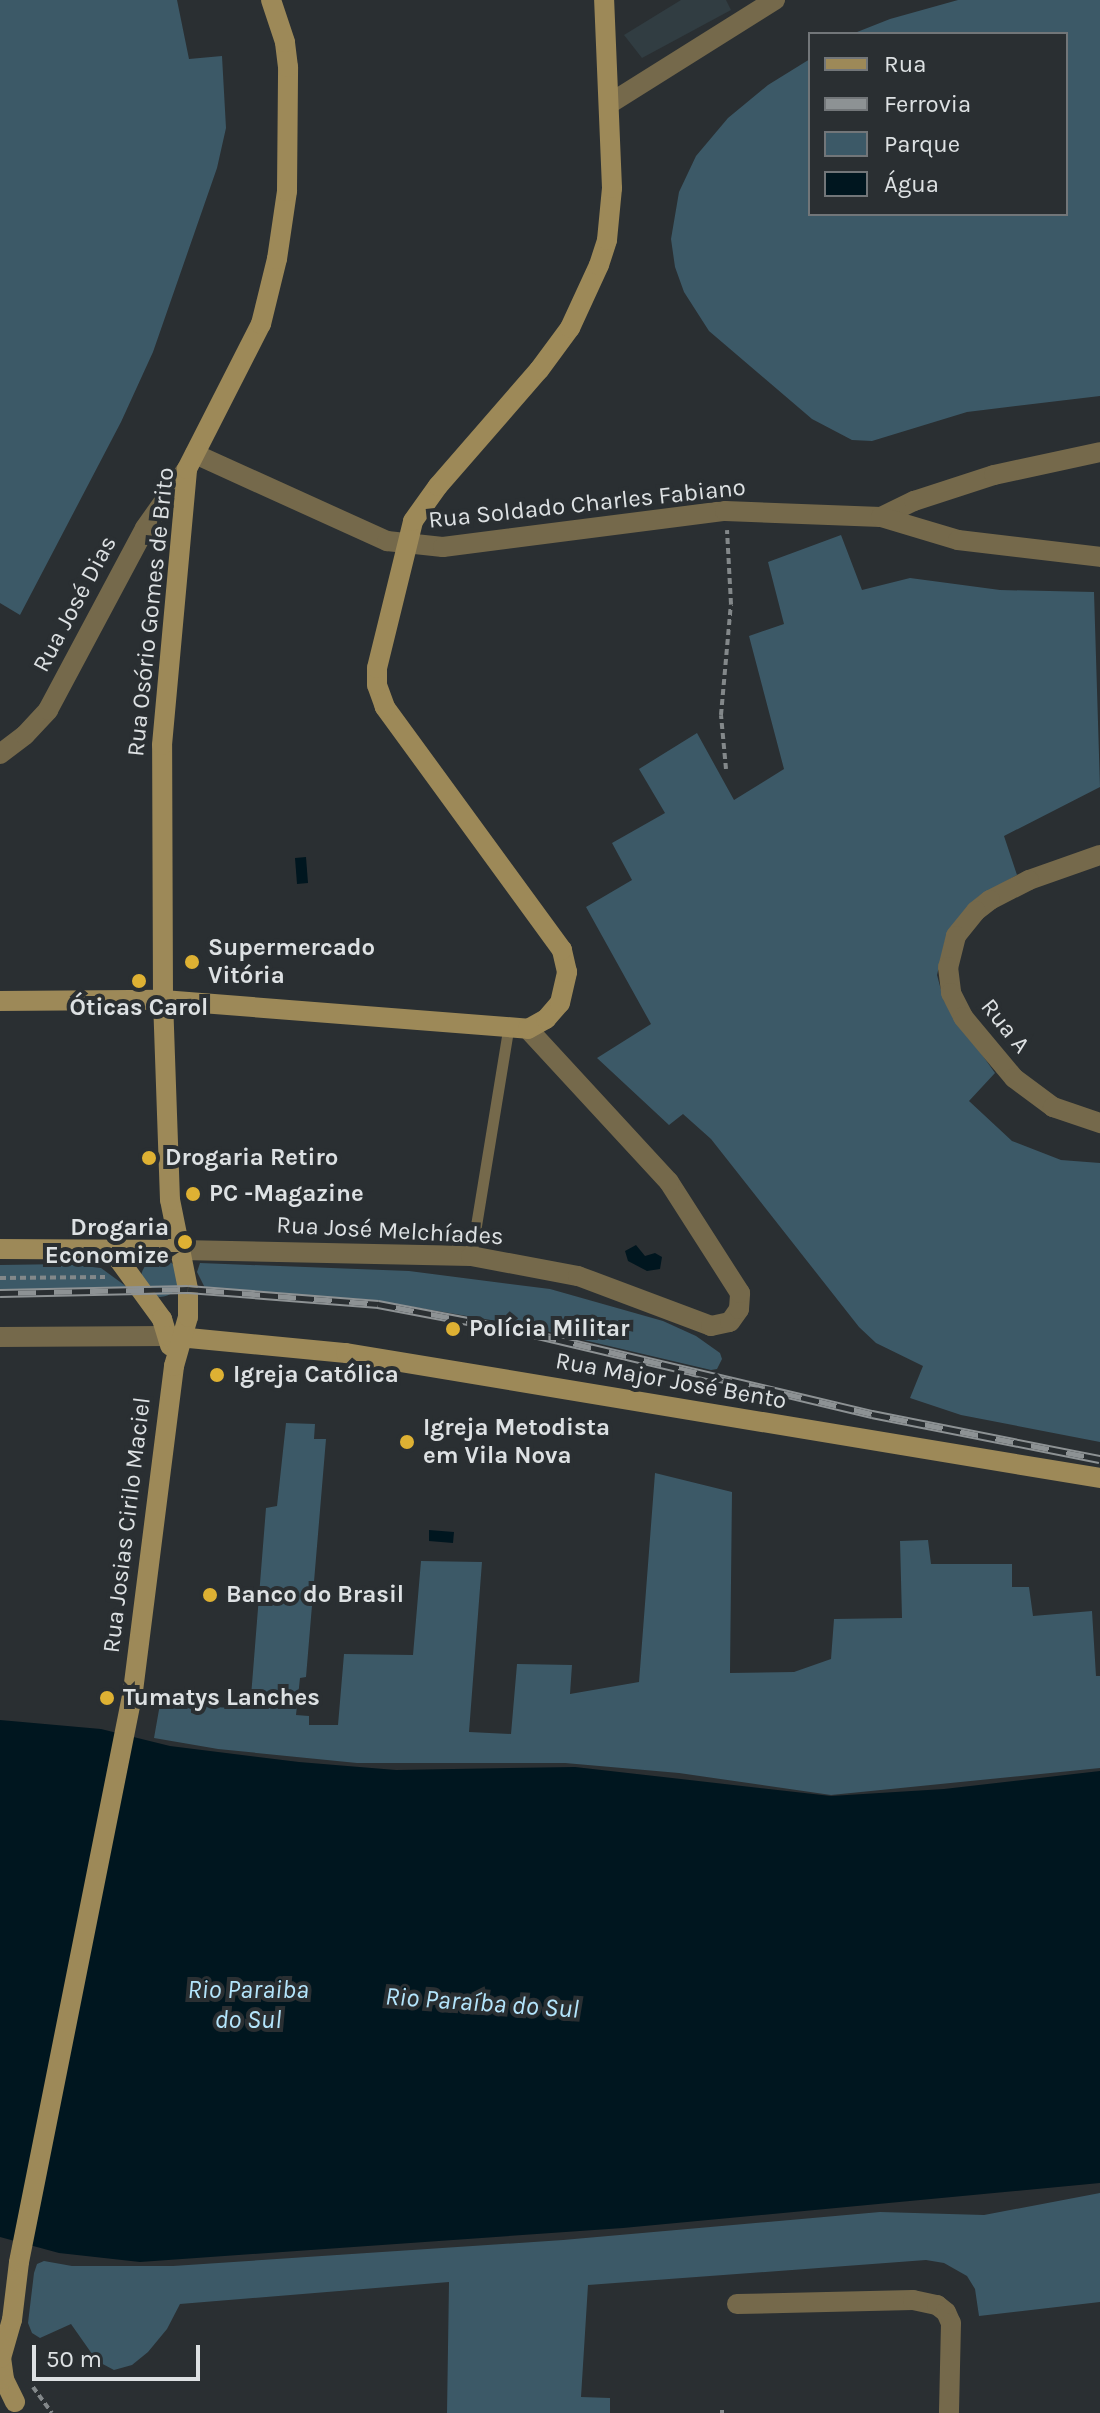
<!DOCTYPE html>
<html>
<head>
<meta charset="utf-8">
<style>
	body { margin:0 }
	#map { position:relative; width:1100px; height:2413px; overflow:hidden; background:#2a2f32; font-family:Karla,sans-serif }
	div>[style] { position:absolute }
	.built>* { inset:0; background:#313d42 }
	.green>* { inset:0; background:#3c5967 }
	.round { border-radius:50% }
	.water>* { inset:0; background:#00161f }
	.path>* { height:4px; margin-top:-2px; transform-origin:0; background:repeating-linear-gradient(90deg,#83888a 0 6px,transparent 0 10px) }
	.lane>* { height:11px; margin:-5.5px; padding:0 5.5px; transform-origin:5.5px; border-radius:5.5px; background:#75694b }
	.street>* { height:20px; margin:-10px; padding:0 10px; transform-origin:10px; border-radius:10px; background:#75694b }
	.secondary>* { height:20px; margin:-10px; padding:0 10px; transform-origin:10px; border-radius:10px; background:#9d8958 }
	.rail>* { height:9px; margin-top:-4.5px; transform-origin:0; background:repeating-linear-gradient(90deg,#2a2f32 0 18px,#8d9294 0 36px); box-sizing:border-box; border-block:2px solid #8d9294 }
	.dots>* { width:22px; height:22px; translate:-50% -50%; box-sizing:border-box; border:4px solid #2a2f32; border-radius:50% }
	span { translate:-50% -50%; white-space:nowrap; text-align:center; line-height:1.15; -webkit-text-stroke:8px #2a2f32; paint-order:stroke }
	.street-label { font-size:24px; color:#dde1e3 }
	.poi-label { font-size:24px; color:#dde1e3; font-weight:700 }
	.left { translate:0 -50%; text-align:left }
	.right { translate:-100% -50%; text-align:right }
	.water-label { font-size:26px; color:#b4e5fc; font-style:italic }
	.legend { position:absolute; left:808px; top:32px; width:260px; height:184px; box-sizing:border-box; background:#2a2f32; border:2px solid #727679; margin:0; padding:10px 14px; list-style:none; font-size:24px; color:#dde1e3 }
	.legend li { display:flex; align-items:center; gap:16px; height:40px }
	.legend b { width:40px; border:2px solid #727679 }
	.scale { position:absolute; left:32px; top:2345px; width:168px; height:36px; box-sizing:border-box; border:4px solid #dde1e3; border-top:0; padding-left:10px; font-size:24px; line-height:28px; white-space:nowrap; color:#dde1e3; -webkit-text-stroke:6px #2a2f32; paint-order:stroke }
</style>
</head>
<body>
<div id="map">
	<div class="built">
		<div style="clip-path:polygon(681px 0,726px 0,731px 10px,642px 58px,624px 35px)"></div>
	</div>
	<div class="green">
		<div style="clip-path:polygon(0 0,177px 0,189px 59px,222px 56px,226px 128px,217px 168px,153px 352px,121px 422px,20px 615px,0 603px)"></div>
		<div style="clip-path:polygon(958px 0,1100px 0,1100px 396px,967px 412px,872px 441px,852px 440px,812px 419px,709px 331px,684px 292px,675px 267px,671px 239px,679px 192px,696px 156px,728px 118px,768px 85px,810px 59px,810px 214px,1066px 214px,1066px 34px,852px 34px,890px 19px)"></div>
		<div style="clip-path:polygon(841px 535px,862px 590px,910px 578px,1000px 590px,1094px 592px,1100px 787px,1004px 836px,1017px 875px,978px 897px,945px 941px,937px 975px,944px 1001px,995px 1073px,969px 1101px,1012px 1141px,1061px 1160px,1100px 1163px,1100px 1442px,961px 1415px,910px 1398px,923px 1366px,876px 1343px,859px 1327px,711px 1139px,683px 1114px,669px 1125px,597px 1058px,651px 1024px,586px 907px,632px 880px,612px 843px,665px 813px,639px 769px,697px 733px,734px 800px,784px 769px,749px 636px,784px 624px,768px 562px)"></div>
		<div class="round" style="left:141px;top:1259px;width:38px;height:38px"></div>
		<div style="clip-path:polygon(200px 1263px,409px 1271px,550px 1289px,663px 1321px,696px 1336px,720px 1353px,722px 1359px,717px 1369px,711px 1370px,520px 1325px,372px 1300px,205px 1288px,197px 1272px)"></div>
		<div style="clip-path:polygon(66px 1264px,101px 1268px,127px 1287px,0 1290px,0 1265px)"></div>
		<div style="clip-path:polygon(286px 1423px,315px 1424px,314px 1439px,326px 1439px,306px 1677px,300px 1678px,296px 1715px,309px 1716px,309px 1725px,338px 1725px,344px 1654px,413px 1655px,421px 1561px,482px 1562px,469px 1732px,511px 1734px,517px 1664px,572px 1665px,570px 1694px,639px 1682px,655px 1473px,732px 1492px,730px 1673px,794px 1672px,831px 1659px,834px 1619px,902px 1618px,900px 1541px,928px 1540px,931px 1564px,1012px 1564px,1012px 1587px,1029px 1587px,1033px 1616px,1092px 1611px,1096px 1676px,1100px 1676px,1100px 1768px,831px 1795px,679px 1773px,565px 1763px,357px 1763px,218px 1749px,154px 1738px,160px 1704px,250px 1709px,266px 1508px,277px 1506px)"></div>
		<div style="clip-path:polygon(1100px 2193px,1100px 2302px,979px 2316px,975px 2289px,967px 2276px,944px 2263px,926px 2260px,588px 2285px,581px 2397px,610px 2398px,610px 2413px,447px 2413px,449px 2282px,180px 2304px,167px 2329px,148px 2352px,132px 2365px,114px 2370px,97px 2361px,71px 2324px,40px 2338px,32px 2333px,28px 2323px,34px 2273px,37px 2264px,44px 2261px,72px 2266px,173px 2266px,563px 2240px,880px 2212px,984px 2215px)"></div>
	</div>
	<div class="water">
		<div style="clip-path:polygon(306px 857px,308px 883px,297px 884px,295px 858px)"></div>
		<div style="clip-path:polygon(636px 1245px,645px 1256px,655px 1253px,662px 1257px,660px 1269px,647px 1271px,628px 1261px,625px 1251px)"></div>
		<div style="clip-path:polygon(429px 1530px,454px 1532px,453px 1543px,429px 1541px)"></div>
		<div style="clip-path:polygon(0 1720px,101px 1729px,170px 1746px,299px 1762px,396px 1770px,575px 1767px,831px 1796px,944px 1789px,1100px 1771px,1100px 2183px,623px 2228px,140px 2262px,59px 2253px,0 2237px)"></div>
	</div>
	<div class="path">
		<div style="left:726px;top:769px;width:54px;rotate:-95.3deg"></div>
		<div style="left:721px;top:715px;width:111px;rotate:-84.9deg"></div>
		<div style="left:731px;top:604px;width:74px;rotate:-93.1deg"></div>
		<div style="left:0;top:1278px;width:105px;rotate:-0.5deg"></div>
		<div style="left:33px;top:2387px;width:32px;rotate:54deg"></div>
		<div style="left:722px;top:2413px;width:3px;rotate:-90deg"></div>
	</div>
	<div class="lane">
		<div style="left:471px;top:1256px;width:230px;rotate:-80.7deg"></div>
	</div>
	<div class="street">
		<div style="left:609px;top:104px;width:196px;rotate:-32.1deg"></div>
		<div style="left:195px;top:454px;width:211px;rotate:24.4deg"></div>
		<div style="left:387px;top:541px;width:56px;rotate:6.1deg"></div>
		<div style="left:443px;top:547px;width:284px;rotate:-7.3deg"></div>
		<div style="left:725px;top:511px;width:156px;rotate:2.2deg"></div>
		<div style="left:881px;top:517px;width:37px;rotate:-26deg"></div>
		<div style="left:914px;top:501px;width:84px;rotate:-18deg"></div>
		<div style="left:994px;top:475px;width:108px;rotate:-12.2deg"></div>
		<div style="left:881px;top:517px;width:80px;rotate:16.6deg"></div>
		<div style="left:958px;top:540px;width:143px;rotate:6.8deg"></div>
		<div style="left:0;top:754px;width:31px;rotate:-37deg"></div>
		<div style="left:25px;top:735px;width:34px;rotate:-47deg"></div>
		<div style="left:48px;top:710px;width:206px;rotate:-61.9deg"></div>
		<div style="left:145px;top:528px;width:72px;rotate:-54.6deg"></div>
		<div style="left:1100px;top:855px;width:75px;rotate:160.6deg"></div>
		<div style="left:1029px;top:880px;width:44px;rotate:152.9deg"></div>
		<div style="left:990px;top:900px;width:18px;rotate:142deg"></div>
		<div style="left:976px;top:911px;width:32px;rotate:129deg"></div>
		<div style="left:956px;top:936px;width:32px;rotate:104deg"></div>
		<div style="left:948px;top:967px;width:26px;rotate:83deg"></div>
		<div style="left:951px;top:993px;width:27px;rotate:63deg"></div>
		<div style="left:963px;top:1017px;width:80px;rotate:50.1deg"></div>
		<div style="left:1014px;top:1078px;width:49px;rotate:36.6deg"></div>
		<div style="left:1053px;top:1107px;width:50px;rotate:18.8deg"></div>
		<div style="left:180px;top:1250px;width:291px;rotate:1.2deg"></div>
		<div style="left:471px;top:1256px;width:109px;rotate:10.6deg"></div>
		<div style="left:578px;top:1276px;width:142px;rotate:20.6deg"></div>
		<div style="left:711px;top:1326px;width:19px;rotate:-12deg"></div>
		<div style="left:730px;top:1322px;width:16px;rotate:-55deg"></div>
		<div style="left:739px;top:1309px;width:16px;rotate:-86deg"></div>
		<div style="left:740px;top:1293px;width:132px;rotate:-122.6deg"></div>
		<div style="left:669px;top:1182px;width:208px;rotate:-132.7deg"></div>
		<div style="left:0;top:1337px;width:168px;rotate:-0.3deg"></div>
		<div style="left:737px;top:2304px;width:176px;rotate:-1.3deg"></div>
		<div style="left:913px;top:2300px;width:25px;rotate:12deg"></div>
		<div style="left:937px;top:2305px;width:11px;rotate:38deg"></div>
		<div style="left:946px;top:2312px;width:12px;rotate:66deg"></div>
		<div style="left:951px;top:2323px;width:90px;rotate:91.3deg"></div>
	</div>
	<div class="secondary">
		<div style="left:0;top:1001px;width:163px;rotate:-0.4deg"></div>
		<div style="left:163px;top:1000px;width:366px;rotate:4.5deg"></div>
		<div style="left:528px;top:1029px;width:21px;rotate:-29deg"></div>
		<div style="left:546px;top:1019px;width:21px;rotate:-49deg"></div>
		<div style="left:560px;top:1003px;width:32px;rotate:-77deg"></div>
		<div style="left:567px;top:972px;width:23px;rotate:-103deg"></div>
		<div style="left:562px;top:950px;width:301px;rotate:-126.1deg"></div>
		<div style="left:385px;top:707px;width:23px;rotate:-110deg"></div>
		<div style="left:377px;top:685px;width:17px;rotate:-90deg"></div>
		<div style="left:377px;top:668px;width:151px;rotate:-76.2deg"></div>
		<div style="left:413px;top:521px;width:43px;rotate:-54.5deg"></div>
		<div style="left:438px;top:486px;width:154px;rotate:-49deg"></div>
		<div style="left:539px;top:370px;width:52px;rotate:-53.6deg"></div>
		<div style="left:570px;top:328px;width:69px;rotate:-65.3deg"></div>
		<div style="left:599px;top:265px;width:26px;rotate:-72deg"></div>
		<div style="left:607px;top:240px;width:52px;rotate:-84.5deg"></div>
		<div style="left:612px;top:188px;width:188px;rotate:-92.4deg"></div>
		<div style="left:0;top:1249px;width:180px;rotate:0.3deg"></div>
		<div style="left:111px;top:1249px;width:87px;rotate:53.9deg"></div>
		<div style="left:162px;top:1319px;width:28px;rotate:73deg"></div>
		<div style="left:168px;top:1336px;width:179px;rotate:5.5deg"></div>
		<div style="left:346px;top:1353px;width:764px;rotate:9.41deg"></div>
		<div style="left:15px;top:2402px;width:25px;rotate:-116deg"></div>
		<div style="left:4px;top:2379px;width:21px;rotate:-98deg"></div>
		<div style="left:1px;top:2358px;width:40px;rotate:-74deg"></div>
		<div style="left:12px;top:2320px;width:58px;rotate:-83.1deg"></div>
		<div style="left:19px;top:2262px;width:582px;rotate:-78.71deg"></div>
		<div style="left:133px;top:1691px;width:328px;rotate:-82.8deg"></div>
		<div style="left:174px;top:1366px;width:51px;rotate:-74.1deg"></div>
		<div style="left:188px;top:1317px;width:28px;rotate:-90deg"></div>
		<div style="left:188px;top:1289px;width:91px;rotate:-101.4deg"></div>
		<div style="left:170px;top:1200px;width:200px;rotate:-92deg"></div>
		<div style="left:163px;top:1000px;width:255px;rotate:-90.2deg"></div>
		<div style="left:162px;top:745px;width:277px;rotate:-84.8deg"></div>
		<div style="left:187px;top:469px;width:163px;rotate:-63deg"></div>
		<div style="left:261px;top:324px;width:67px;rotate:-76.2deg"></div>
		<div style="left:277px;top:259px;width:69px;rotate:-81.6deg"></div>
		<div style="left:287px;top:191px;width:124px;rotate:-89.5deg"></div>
		<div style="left:288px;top:67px;width:25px;rotate:-97deg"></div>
		<div style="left:285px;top:42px;width:44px;rotate:-108.4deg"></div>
	</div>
	<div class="rail">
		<div style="left:0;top:1293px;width:188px;rotate:-1.2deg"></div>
		<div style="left:188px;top:1289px;width:191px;rotate:4.5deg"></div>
		<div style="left:378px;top:1304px;width:146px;rotate:10.7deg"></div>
		<div style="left:521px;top:1331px;width:361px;rotate:13.3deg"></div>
		<div style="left:872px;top:1414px;width:232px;rotate:11.2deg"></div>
	</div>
	<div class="dots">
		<div style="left:192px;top:962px;background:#deb133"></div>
		<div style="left:139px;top:981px;background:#deb133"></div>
		<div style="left:149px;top:1158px;background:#deb133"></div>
		<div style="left:193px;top:1194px;background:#deb133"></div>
		<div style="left:185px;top:1242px;background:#deb133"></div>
		<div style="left:453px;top:1329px;background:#deb133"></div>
		<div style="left:217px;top:1375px;background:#deb133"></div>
		<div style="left:407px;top:1442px;background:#deb133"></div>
		<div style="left:210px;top:1595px;background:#deb133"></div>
		<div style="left:107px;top:1698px;background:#deb133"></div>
	</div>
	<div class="street-label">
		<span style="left:587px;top:504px;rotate:-6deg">Rua Soldado Charles Fabiano</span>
		<span style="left:75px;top:604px;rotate:-62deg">Rua José Dias</span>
		<span style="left:151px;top:612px;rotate:-84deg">Rua Osório Gomes de Brito</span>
		<span style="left:1005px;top:1026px;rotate:51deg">Rua A</span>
		<span style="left:390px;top:1231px;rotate:3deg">Rua José Melchíades</span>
		<span style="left:671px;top:1381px;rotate:10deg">Rua Major José Bento</span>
		<span style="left:127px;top:1525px;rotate:-83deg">Rua Josias Cirilo Maciel</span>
	</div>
	<div class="poi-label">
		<span class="left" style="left:208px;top:962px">Supermercado<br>Vitória</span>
		<span style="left:139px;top:1008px">Óticas Carol</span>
		<span class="left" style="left:165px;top:1158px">Drogaria Retiro</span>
		<span class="left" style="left:209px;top:1194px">PC -Magazine</span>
		<span class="right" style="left:169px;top:1242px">Drogaria<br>Economize</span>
		<span class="left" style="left:469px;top:1329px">Polícia Militar</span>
		<span class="left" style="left:233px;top:1375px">Igreja Católica</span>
		<span class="left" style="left:423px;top:1442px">Igreja Metodista<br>em Vila Nova</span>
		<span class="left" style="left:226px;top:1595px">Banco do Brasil</span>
		<span class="left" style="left:123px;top:1698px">Tumatys Lanches</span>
	</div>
	<div class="water-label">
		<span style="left:248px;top:2005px">Rio Paraiba<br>do Sul</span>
		<span style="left:482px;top:2003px;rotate:4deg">Rio Paraíba do Sul</span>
	</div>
	<ul class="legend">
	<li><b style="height:10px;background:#9d8958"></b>Rua</li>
	<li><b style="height:10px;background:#8d9294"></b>Ferrovia</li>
	<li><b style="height:22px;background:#3c5967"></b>Parque</li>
	<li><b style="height:22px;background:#00161f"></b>Água</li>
	</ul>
	<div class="scale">50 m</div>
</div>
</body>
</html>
